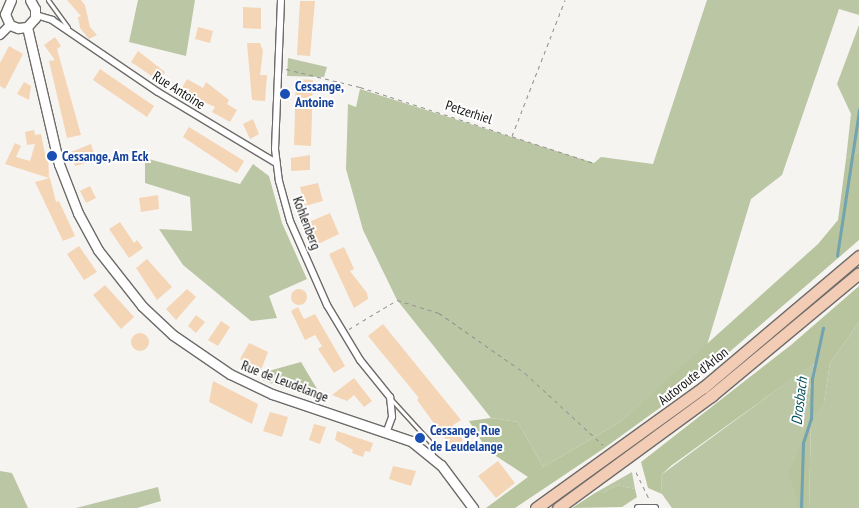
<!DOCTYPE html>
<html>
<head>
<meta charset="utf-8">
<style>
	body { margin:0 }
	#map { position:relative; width:859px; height:508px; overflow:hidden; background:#f6f4f1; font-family:"PT Sans Narrow",sans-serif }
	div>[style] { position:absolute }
	.green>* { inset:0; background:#bbc6a5 }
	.forest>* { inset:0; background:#b7c49e }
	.stream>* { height:2.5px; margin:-1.25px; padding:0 1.25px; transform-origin:1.25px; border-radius:1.25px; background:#72a3ae }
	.building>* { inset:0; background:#f4d5b5 }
	.round { border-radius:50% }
	.path>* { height:1px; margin-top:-0.5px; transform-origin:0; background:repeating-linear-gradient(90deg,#949390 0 4px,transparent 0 8px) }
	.roads { filter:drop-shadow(1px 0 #6d6b69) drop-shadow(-1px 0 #6d6b69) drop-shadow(0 1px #6d6b69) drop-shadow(0 -1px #6d6b69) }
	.service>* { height:3px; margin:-1.5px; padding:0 1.5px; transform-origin:1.5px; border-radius:1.5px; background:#fff }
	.minor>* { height:6px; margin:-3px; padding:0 3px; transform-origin:3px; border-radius:3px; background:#fff }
	.tertiary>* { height:8px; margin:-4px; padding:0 4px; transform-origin:4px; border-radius:4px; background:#fff }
	.secondary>* { height:9px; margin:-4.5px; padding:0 4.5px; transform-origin:4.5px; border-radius:4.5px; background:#fff }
	.motorway>* { height:11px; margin:-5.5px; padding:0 5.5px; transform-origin:5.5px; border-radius:5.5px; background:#f2ccb5 }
	.dots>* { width:14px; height:14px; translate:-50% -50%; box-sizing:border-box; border:2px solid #fff; border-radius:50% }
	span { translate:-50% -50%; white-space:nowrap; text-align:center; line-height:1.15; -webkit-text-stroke:4px #fff; paint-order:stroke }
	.transit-label { font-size:14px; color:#164399; font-weight:700 }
	.left { translate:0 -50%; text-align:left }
	.street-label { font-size:14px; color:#151413 }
	.water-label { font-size:15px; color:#034f5b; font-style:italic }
</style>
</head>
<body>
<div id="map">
	<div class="green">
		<div style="clip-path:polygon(138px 0,195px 0,186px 56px,129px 42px)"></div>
		<div style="clip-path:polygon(707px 0,859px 0,859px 15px,839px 9px,782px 175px,751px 199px,707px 345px,620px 422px,543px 467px,518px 422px,491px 418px,397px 300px,363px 230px,346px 169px,348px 104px,356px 107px,360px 89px,594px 163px,601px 157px,653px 164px)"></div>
		<div style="clip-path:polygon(859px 25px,859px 152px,846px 159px,851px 114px,837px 84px)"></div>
		<div style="clip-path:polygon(288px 58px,327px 67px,324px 77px,287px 76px)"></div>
		<div style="clip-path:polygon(145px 158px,240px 184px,253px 164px,269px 176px,282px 223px,307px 279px,269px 296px,277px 318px,251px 321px,183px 265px,159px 229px,192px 231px,190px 197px,145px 183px)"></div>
		<div style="clip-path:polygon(859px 322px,859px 508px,809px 508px,811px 420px,799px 508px,672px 508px,662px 494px,661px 475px,814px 362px,808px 403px,824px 402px,830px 363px)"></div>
		<div style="clip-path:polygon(0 471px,12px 473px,28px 508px,0 508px)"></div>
		<div style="clip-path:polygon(632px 472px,635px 489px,617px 485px,603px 493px,595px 493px)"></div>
		<div style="clip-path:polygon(158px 487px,161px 501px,137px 508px,76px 508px)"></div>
	</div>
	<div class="forest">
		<div style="clip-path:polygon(859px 152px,859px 240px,690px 386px,603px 449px,515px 508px,486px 508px,528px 477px,487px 450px,469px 421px,491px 418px,518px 422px,543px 467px,620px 422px,818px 244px,838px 220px,846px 159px)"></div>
		<div style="clip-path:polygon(859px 286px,859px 322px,830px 363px,824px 402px,811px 419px,809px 508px,799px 508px,789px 473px,811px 419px,808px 403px,814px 363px,672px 465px,661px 475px,662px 494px,648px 488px,641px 462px,791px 345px)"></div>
		<div style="clip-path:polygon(301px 362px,320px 394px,315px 399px,262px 380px,265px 372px)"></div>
		<div style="clip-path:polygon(617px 485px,635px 489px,637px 497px,622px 507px,572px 508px,595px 493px,603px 493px)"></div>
	</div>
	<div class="stream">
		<div style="left:837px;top:256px;width:148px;rotate:-81.4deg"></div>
		<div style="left:801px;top:508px;width:65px;rotate:-88.2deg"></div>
		<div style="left:803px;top:443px;width:25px;rotate:-72deg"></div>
		<div style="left:811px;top:419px;width:40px;rotate:-88.6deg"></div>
		<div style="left:812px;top:379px;width:52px;rotate:-77.8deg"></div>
	</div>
	<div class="building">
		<div style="clip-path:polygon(67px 0,81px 0,85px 5px,90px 27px,97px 35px,89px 39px,80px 28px,78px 17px,81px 16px)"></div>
		<div style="clip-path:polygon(300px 1px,315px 1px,310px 56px,297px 55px)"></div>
		<div style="clip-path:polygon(243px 7px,261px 8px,261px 29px,243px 28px)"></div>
		<div style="clip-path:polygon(198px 27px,213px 31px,210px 43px,195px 39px)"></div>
		<div style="clip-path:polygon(55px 37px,61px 46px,57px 49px,81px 135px,67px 138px,49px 61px,55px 60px,44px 45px)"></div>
		<div style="clip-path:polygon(247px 43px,260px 43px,263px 51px,260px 75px,267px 75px,265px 101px,252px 100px)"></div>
		<div style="clip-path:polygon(9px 46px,23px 54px,5px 89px,0 86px,0 63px)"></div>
		<div style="clip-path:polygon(138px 51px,165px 72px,159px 81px,131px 62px)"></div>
		<div style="clip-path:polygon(100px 69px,154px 106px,147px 117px,93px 80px)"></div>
		<div style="clip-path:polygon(187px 79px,203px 88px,206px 82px,229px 100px,227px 104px,237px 110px,230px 122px,212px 112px,215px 107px,180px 91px)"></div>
		<div style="clip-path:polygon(296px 79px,313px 80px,311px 146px,294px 145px)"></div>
		<div style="clip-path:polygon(24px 82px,31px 86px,29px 100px,17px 94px)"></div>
		<div style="clip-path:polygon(253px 119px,259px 134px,250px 139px,243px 124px)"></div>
		<div style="clip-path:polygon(189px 127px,244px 161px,237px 173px,183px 137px)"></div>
		<div style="clip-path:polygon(34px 130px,35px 135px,41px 134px,45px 154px,48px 153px,49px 178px,5px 164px,15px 143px,21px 146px,16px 157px,30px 161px,35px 144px,27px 145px,25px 132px)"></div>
		<div style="clip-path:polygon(91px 144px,96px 160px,75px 166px,71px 152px)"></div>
		<div style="clip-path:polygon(310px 155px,310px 170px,291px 171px,291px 158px)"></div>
		<div style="clip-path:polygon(50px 178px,56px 202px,59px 201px,75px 236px,63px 241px,35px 182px)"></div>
		<div style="clip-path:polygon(318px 183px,323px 201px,305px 206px,300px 187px)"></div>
		<div style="clip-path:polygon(90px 186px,96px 198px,86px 203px,80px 191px)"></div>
		<div style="clip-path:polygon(158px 195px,159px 209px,141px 212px,139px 198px)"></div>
		<div style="clip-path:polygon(330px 213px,339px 234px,318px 244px,309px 222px)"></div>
		<div style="clip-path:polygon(120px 222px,134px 243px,137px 240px,143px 248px,129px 258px,109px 229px)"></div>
		<div style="clip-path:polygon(79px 246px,97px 272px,84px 280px,67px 254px)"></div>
		<div style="clip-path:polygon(344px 247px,354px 269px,350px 271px,367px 293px,368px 299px,354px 308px,329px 254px)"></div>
		<div style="clip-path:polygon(147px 259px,172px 287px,157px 300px,136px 268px)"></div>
		<div style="clip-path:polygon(105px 285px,134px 317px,121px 329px,93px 295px)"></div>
		<div class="round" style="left:291px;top:289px;width:16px;height:16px"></div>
		<div style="clip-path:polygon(187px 289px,196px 297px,176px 320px,166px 309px)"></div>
		<div style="clip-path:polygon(298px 307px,304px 319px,315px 314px,345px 366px,334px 373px,318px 349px,322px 346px,315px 335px,305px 340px,291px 311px)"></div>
		<div style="clip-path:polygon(196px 315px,205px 322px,196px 333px,188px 326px)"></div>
		<div style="clip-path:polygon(221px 321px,230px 327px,218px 346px,208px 340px)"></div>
		<div style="clip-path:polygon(383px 324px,461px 420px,453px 425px,463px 440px,452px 448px,417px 400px,419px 398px,368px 336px)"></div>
		<div class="round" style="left:131px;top:333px;width:18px;height:18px"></div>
		<div style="clip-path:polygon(249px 343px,268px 352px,261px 370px,240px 359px)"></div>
		<div style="clip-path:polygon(354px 378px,372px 401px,364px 407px,354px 395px,347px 401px,332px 395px)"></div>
		<div style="clip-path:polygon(213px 381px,258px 404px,252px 424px,209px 402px)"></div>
		<div style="clip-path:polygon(270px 412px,288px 417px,282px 437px,263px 431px)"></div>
		<div style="clip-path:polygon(314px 424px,326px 427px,320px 444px,309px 440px)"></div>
		<div style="clip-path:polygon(337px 431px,373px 443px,370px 452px,365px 451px,363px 457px,352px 453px,353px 450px,335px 440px)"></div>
		<div style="clip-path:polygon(498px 461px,515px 483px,496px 498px,478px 476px)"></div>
		<div style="clip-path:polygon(393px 466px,416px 471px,411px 486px,389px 479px)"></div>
	</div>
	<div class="path">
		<div style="left:286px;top:69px;width:76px;rotate:13.7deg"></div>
		<div style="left:360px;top:87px;width:246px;rotate:18deg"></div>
		<div style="left:512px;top:136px;width:146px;rotate:-68.7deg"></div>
		<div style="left:349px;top:329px;width:56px;rotate:-31.1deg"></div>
		<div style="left:397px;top:300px;width:44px;rotate:17.2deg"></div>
		<div style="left:439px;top:313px;width:105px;rotate:34.9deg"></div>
		<div style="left:525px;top:373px;width:106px;rotate:42.7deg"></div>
		<div style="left:636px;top:472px;width:32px;rotate:64deg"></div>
	</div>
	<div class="roads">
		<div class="service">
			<div style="left:48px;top:0;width:34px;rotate:54deg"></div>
			<div style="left:390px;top:398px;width:62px;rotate:47.6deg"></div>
			<div style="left:432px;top:444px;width:13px;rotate:86deg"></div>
		</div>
		<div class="minor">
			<div style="left:281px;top:0;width:149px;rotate:92.3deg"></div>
			<div style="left:275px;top:149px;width:32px;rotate:83deg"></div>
			<div style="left:279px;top:181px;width:41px;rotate:74.6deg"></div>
			<div style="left:290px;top:221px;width:92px;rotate:66.2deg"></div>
			<div style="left:327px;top:305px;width:64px;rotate:59deg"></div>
			<div style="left:360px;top:360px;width:48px;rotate:51deg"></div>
			<div style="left:390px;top:397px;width:20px;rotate:84deg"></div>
			<div style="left:392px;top:417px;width:15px;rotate:110deg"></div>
			<div style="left:36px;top:15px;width:17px;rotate:17deg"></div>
			<div style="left:52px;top:20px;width:128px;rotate:34.2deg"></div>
			<div style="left:158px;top:92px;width:138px;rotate:31deg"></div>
			<div style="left:638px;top:508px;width:17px"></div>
		</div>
		<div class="tertiary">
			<div style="left:0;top:35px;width:14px;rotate:-45deg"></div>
		</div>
		<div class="secondary">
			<div style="left:11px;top:0;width:15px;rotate:113deg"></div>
			<div style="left:5px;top:14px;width:12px;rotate:66deg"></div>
			<div style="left:10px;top:25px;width:9px;rotate:21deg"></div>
			<div style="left:18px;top:28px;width:9px;rotate:-6deg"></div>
			<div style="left:27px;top:27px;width:12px;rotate:-48deg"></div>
			<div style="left:35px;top:18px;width:9px;rotate:-90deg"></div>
			<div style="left:35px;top:9px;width:10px;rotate:-119deg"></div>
			<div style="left:27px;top:27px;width:141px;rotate:76.9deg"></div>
			<div style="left:59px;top:164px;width:53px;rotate:68.8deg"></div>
			<div style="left:78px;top:213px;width:42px;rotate:61.6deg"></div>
			<div style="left:98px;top:250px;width:71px;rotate:51.8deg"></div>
			<div style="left:142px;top:306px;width:42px;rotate:43.1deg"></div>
			<div style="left:173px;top:335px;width:69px;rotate:34.4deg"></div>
			<div style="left:230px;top:374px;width:47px;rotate:25.5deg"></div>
			<div style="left:272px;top:394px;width:147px;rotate:18.7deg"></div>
			<div style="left:411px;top:441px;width:38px;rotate:39deg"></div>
			<div style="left:441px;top:465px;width:54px;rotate:53.3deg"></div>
		</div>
		<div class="motorway">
			<div style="left:536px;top:508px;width:207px;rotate:-35.8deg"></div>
			<div style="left:704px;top:387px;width:203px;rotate:-40.2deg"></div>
			<div style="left:558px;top:508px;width:190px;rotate:-36.2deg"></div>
			<div style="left:711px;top:396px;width:192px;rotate:-39.7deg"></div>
		</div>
	</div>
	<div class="dots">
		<div style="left:285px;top:94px;background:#1a4fb4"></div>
		<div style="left:52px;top:156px;background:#1a4fb4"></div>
		<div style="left:420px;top:438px;background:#1a4fb4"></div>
	</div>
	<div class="transit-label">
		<span class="left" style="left:295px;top:94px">Cessange,<br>Antoine</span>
		<span class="left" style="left:62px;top:156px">Cessange, Am Eck</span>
		<span class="left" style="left:430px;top:438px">Cessange, Rue<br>de Leudelange</span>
	</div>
	<div class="street-label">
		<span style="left:179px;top:90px;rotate:32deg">Rue Antoine</span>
		<span style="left:469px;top:112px;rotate:18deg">Petzerhiel</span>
		<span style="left:307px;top:223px;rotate:69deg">Kohlenberg</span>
		<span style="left:693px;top:376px;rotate:-38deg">Autoroute d'Arlon</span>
		<span style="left:285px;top:381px;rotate:21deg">Rue de Leudelange</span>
	</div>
	<div class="water-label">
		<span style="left:799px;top:401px;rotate:-83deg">Drosbach</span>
	</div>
</div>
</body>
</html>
